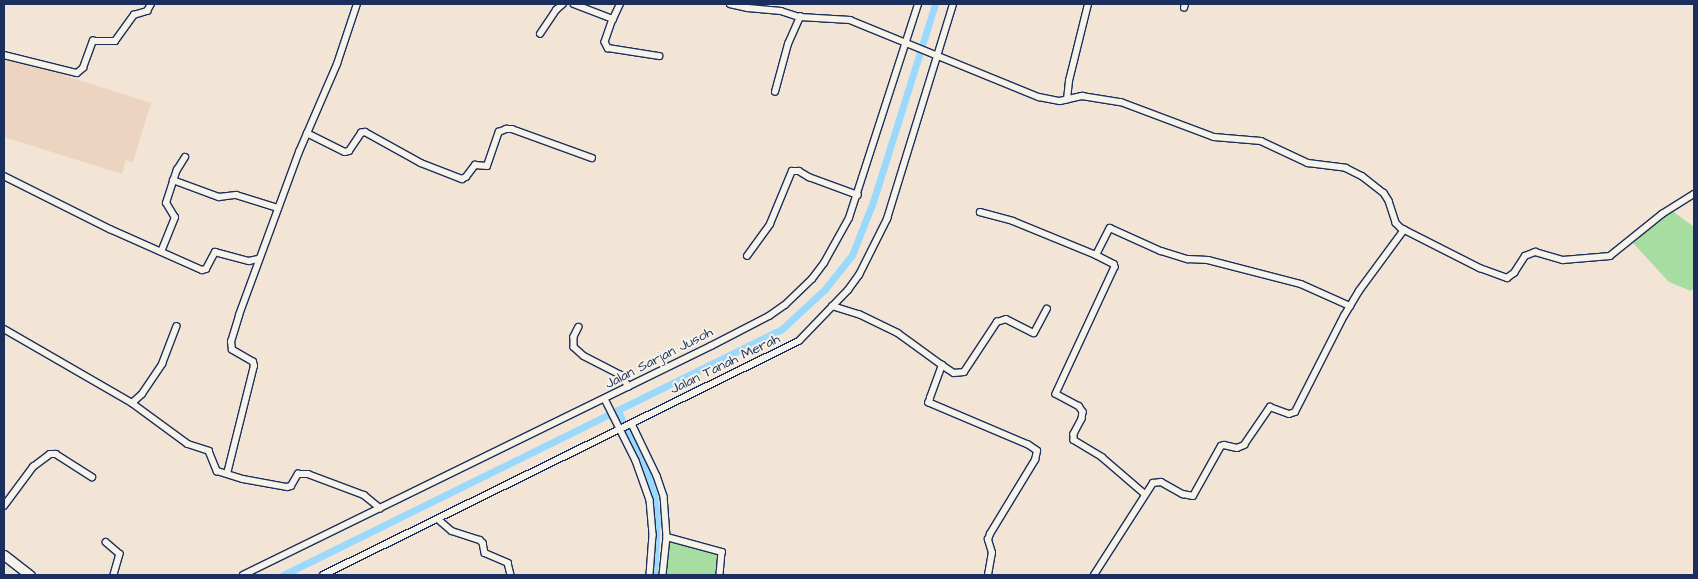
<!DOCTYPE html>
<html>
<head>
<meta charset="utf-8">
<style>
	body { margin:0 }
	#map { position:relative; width:1698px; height:579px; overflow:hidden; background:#f2e5d6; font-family:"Architects Daughter",sans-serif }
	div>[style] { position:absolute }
	.built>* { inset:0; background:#ecd4c1 }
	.green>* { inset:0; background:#a7dda0 }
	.canal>* { height:7px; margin:-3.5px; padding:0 3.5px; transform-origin:3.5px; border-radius:3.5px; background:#9bd9fc }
	.roads { filter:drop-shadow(1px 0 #1b2f5e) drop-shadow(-1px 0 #1b2f5e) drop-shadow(0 1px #1b2f5e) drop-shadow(0 -1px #1b2f5e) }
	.minor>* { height:5.5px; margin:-2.75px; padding:0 2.75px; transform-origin:2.75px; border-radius:2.75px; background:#f7f3e8 }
	.primary>* { height:9px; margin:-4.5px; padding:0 4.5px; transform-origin:4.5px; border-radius:4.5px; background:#f7f3e8 }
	span { translate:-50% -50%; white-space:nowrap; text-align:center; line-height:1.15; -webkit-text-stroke:4px #f7f3e8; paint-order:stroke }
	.street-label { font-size:14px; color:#1b2f5e }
	.frame { position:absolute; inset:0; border:5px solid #1b2f5e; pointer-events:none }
</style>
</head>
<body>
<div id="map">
	<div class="built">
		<div style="clip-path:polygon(4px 56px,151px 103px,133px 162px,126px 160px,122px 174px,4px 137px)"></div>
	</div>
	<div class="green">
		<div style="clip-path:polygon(1671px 210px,1694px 227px,1694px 288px,1691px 291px,1669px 282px,1633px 243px)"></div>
		<div style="clip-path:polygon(668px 541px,719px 554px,717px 575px,664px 575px)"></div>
	</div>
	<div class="canal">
		<div style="left:618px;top:410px;width:11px;rotate:68deg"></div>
		<div style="left:628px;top:432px;width:47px;rotate:65.1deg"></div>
		<div style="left:648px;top:475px;width:21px;rotate:73deg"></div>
		<div style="left:654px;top:495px;width:23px;rotate:83deg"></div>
		<div style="left:657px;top:518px;width:57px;rotate:93deg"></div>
		<div style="left:283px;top:575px;width:556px;rotate:-26.24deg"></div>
		<div style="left:782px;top:329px;width:59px;rotate:-42.9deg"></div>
		<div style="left:825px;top:289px;width:43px;rotate:-51.5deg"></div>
		<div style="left:852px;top:255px;width:57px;rotate:-68.4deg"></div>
		<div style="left:873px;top:202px;width:207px;rotate:-72.6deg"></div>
	</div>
	<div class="roads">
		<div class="minor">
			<div style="left:574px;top:4px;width:42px;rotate:21deg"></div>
			<div style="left:613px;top:19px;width:17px;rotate:-65deg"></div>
			<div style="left:730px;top:4px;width:18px;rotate:13deg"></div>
			<div style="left:748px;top:8px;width:33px;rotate:5deg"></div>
			<div style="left:781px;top:11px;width:20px;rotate:18deg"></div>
			<div style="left:800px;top:17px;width:50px;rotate:3.4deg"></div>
			<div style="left:850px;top:20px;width:204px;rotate:22.2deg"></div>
			<div style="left:1039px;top:97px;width:21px;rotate:11deg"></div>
			<div style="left:1060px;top:101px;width:23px;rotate:-13deg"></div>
			<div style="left:1082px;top:96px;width:39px;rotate:9deg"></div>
			<div style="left:1121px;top:102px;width:99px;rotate:20.6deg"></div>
			<div style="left:1214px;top:137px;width:47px;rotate:4.9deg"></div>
			<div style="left:1261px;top:141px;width:52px;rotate:25.1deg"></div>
			<div style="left:1308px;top:163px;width:38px;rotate:7deg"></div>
			<div style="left:1346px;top:168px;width:18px;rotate:27deg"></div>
			<div style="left:1362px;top:176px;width:28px;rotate:38deg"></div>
			<div style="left:1384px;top:193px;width:9px;rotate:58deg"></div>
			<div style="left:1389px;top:201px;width:23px;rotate:72deg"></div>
			<div style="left:1396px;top:223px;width:7px;rotate:45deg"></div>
			<div style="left:1401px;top:228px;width:89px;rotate:26.9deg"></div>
			<div style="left:1480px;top:268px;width:29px;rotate:20deg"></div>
			<div style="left:1507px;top:278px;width:9px;rotate:-36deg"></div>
			<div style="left:1514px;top:273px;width:20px;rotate:-57deg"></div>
			<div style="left:1525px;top:256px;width:11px;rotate:-22deg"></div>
			<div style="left:1535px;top:252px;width:29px;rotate:16deg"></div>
			<div style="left:1563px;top:260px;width:47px;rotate:-4.9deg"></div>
			<div style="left:1610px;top:256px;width:67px;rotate:-38.9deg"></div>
			<div style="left:1662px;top:214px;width:38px;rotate:-32deg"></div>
			<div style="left:1184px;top:8px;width:4px;rotate:-76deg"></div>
			<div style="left:613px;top:19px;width:24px;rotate:109deg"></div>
			<div style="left:605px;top:42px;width:7px;rotate:63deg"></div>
			<div style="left:608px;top:48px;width:52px;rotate:8.9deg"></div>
			<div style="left:540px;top:34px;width:29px;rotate:-56deg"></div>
			<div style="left:556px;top:10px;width:9px;rotate:-41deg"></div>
			<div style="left:4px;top:55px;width:75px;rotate:13.9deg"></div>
			<div style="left:77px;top:73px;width:8px;rotate:-40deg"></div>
			<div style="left:83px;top:68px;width:29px;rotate:-70deg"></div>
			<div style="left:93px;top:41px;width:22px"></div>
			<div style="left:115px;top:41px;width:32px;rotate:-54deg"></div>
			<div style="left:134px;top:15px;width:14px;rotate:-17deg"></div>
			<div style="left:147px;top:11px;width:8px;rotate:-60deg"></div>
			<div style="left:775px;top:92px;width:50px;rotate:-74.8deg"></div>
			<div style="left:788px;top:44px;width:30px;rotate:-66deg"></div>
			<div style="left:1067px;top:100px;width:19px;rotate:-84deg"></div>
			<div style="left:1069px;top:81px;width:79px;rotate:-76.1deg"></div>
			<div style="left:307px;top:133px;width:42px;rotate:26.6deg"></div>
			<div style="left:345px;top:152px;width:4px;rotate:-14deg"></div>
			<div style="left:349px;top:151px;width:22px;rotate:-56deg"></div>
			<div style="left:361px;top:133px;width:4px;rotate:-14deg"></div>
			<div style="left:365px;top:132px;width:64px;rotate:29deg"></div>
			<div style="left:421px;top:163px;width:44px;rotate:21.3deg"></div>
			<div style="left:462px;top:179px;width:4px;rotate:-27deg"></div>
			<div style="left:466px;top:177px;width:15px;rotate:-53deg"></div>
			<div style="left:475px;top:165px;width:12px;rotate:5deg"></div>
			<div style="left:487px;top:166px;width:36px;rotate:-71deg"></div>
			<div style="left:499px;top:132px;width:8px;rotate:-23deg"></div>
			<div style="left:506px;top:129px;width:6px"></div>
			<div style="left:512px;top:129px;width:85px;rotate:19.9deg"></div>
			<div style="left:4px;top:176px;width:119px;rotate:26.6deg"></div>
			<div style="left:110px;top:229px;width:101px;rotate:24deg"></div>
			<div style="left:202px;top:270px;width:4px;rotate:-14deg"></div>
			<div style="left:206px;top:269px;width:19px;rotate:-62deg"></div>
			<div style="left:215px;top:252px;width:35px;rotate:15deg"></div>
			<div style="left:249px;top:261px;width:9px;rotate:-13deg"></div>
			<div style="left:173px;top:180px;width:49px;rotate:20.3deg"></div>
			<div style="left:219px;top:197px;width:17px;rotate:-7deg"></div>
			<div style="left:236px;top:195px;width:44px;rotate:17.2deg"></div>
			<div style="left:980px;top:212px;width:34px;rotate:15deg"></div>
			<div style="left:1013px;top:221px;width:90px;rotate:22.3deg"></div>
			<div style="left:1096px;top:255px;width:20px;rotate:27deg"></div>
			<div style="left:1114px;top:264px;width:3px;rotate:72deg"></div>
			<div style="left:1115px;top:267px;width:140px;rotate:114.9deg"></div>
			<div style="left:1056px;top:394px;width:26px;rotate:28deg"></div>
			<div style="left:1079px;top:406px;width:7px;rotate:56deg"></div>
			<div style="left:1083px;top:412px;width:7px;rotate:98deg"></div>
			<div style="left:1082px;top:419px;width:17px;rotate:118deg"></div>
			<div style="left:1074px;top:434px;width:6px;rotate:90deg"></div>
			<div style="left:1074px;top:440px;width:33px;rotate:31deg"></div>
			<div style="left:1102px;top:457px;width:57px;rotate:40.7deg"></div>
			<div style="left:161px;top:252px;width:37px;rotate:-68deg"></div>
			<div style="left:175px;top:218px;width:17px;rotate:-121deg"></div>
			<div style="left:166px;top:203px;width:35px;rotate:-72deg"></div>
			<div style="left:177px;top:170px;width:15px;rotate:-58deg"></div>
			<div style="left:1096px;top:255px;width:30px;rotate:-63deg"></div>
			<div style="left:1110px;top:228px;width:56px;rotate:24.3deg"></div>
			<div style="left:1161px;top:251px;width:28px;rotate:17deg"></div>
			<div style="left:1188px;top:259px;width:20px;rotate:3deg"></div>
			<div style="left:1208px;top:260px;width:96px;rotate:14.5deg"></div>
			<div style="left:1301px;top:284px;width:54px;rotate:24.2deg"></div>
			<div style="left:747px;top:256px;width:39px;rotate:-54deg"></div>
			<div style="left:770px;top:224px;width:57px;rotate:-67.5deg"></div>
			<div style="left:792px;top:171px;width:7px"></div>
			<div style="left:799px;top:171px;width:12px;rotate:31deg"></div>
			<div style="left:809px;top:177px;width:52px;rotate:20.2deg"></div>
			<div style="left:832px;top:306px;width:28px;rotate:17deg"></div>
			<div style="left:859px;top:314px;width:43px;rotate:26deg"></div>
			<div style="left:898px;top:333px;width:54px;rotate:36deg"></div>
			<div style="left:579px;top:327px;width:11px;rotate:117deg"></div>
			<div style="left:574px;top:337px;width:10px;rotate:90deg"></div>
			<div style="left:574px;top:347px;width:13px;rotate:42deg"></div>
			<div style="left:584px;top:356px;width:42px;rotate:27.2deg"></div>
			<div style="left:621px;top:375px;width:14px;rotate:56deg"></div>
			<div style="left:4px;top:329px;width:148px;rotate:30deg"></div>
			<div style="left:132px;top:403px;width:69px;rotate:36.2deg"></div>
			<div style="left:188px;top:444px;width:22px;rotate:18deg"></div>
			<div style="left:209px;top:451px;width:22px;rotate:68deg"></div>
			<div style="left:217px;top:471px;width:27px;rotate:17deg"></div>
			<div style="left:243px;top:479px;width:45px;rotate:10.3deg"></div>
			<div style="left:287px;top:487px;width:4px;rotate:-14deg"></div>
			<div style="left:291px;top:486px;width:14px;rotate:-60deg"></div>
			<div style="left:298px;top:474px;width:10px"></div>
			<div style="left:308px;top:474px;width:60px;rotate:20.6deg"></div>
			<div style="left:364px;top:495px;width:21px;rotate:39deg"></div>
			<div style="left:605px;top:399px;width:69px;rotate:63.4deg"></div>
			<div style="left:636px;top:461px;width:41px;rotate:70.3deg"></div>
			<div style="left:650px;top:500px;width:35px;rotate:85deg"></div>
			<div style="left:653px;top:535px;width:40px;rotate:94.3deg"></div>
			<div style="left:132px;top:403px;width:13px;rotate:-42deg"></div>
			<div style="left:142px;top:394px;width:36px;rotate:-56deg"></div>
			<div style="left:162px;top:364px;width:40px;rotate:-69deg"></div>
			<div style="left:632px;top:424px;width:58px;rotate:64.3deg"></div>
			<div style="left:657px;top:476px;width:21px;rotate:71deg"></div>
			<div style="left:664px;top:496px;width:41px;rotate:85.8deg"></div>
			<div style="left:667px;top:537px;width:38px;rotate:96deg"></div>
			<div style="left:227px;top:474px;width:111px;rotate:-76deg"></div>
			<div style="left:254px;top:366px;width:4px;rotate:-104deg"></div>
			<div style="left:253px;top:362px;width:24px;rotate:-150deg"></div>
			<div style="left:232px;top:350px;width:8px;rotate:-97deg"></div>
			<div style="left:231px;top:342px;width:28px;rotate:-73deg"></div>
			<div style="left:239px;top:315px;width:174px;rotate:-69.8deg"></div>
			<div style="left:299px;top:152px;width:96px;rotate:-66.6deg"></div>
			<div style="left:337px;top:64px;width:63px;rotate:-71.6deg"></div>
			<div style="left:4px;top:506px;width:49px;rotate:-53.4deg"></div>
			<div style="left:33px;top:467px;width:21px;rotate:-37deg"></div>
			<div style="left:50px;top:454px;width:6px"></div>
			<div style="left:56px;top:454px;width:43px;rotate:32.6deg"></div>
			<div style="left:438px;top:519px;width:18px;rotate:41deg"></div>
			<div style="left:452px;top:531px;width:29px;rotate:18deg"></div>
			<div style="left:480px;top:540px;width:4px;rotate:45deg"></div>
			<div style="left:483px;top:543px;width:10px;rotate:79deg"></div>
			<div style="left:485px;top:553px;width:25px;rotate:23deg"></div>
			<div style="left:508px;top:563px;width:12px;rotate:76deg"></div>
			<div style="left:667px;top:537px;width:57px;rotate:15.3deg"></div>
			<div style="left:722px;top:552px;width:23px;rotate:95deg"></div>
			<div style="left:106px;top:542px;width:18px;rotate:41deg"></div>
			<div style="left:120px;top:554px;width:22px;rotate:106deg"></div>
			<div style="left:243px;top:575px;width:521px;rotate:-26.07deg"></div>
			<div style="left:711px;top:346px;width:65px;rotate:-27.3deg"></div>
			<div style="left:769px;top:316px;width:19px;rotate:-35deg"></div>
			<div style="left:785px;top:305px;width:37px;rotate:-44deg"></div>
			<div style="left:812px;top:279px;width:20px;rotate:-53deg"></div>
			<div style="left:824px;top:263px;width:51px;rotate:-60.9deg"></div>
			<div style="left:849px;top:218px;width:225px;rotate:-72.1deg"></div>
			<div style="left:323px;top:575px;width:530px;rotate:-26.18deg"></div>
			<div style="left:799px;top:341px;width:71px;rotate:-46.1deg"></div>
			<div style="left:848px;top:290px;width:19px;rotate:-54deg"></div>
			<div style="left:859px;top:275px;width:63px;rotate:-63.4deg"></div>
			<div style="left:887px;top:219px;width:225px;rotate:-72.9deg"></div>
			<div style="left:988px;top:575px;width:22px;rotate:-80deg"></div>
			<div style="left:992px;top:553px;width:14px;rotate:-107deg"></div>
			<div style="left:988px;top:540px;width:6px;rotate:-72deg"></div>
			<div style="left:990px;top:534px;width:87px;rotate:-58.7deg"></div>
			<div style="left:1035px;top:460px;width:9px;rotate:-77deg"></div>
			<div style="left:1037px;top:451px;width:11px;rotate:-146deg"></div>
			<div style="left:1028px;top:445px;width:108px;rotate:-157deg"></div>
			<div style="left:929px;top:403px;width:5px;rotate:-79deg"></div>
			<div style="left:930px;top:398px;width:35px;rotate:-70deg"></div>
			<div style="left:942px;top:365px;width:14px;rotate:34deg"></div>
			<div style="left:954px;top:373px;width:10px;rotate:-6deg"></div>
			<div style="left:964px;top:372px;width:60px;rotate:-56.6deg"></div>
			<div style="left:997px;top:322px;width:9px;rotate:-18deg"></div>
			<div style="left:1006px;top:319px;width:31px;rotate:27deg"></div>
			<div style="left:1034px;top:333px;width:27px;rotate:-62deg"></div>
			<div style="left:1094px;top:575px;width:109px;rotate:-57.3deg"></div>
			<div style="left:1153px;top:483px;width:8px;rotate:-7deg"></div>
			<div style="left:1161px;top:482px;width:25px;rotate:29deg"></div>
			<div style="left:1183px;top:494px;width:10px;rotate:11deg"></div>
			<div style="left:1193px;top:496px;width:57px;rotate:-60.8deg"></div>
			<div style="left:1221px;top:446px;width:3px;rotate:-18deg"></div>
			<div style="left:1224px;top:445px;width:13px;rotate:13deg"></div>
			<div style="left:1237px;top:448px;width:8px;rotate:-23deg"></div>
			<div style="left:1244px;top:445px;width:46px;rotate:-55.6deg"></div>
			<div style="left:1270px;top:407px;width:20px;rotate:20deg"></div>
			<div style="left:1289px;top:414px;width:6px;rotate:-18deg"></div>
			<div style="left:1295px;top:412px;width:108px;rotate:-63deg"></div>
			<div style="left:1344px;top:316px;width:29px;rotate:-59deg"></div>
			<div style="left:1359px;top:291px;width:76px;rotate:-53.6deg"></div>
		</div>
		<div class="primary">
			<div style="left:4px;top:555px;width:33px;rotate:38deg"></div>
		</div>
	</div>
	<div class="street-label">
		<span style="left:659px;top:358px;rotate:-27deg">Jalan Sarjan Jusoh</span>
		<span style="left:725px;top:364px;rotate:-26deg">Jalan Tanah Merah</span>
	</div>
	<div class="frame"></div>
</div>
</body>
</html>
